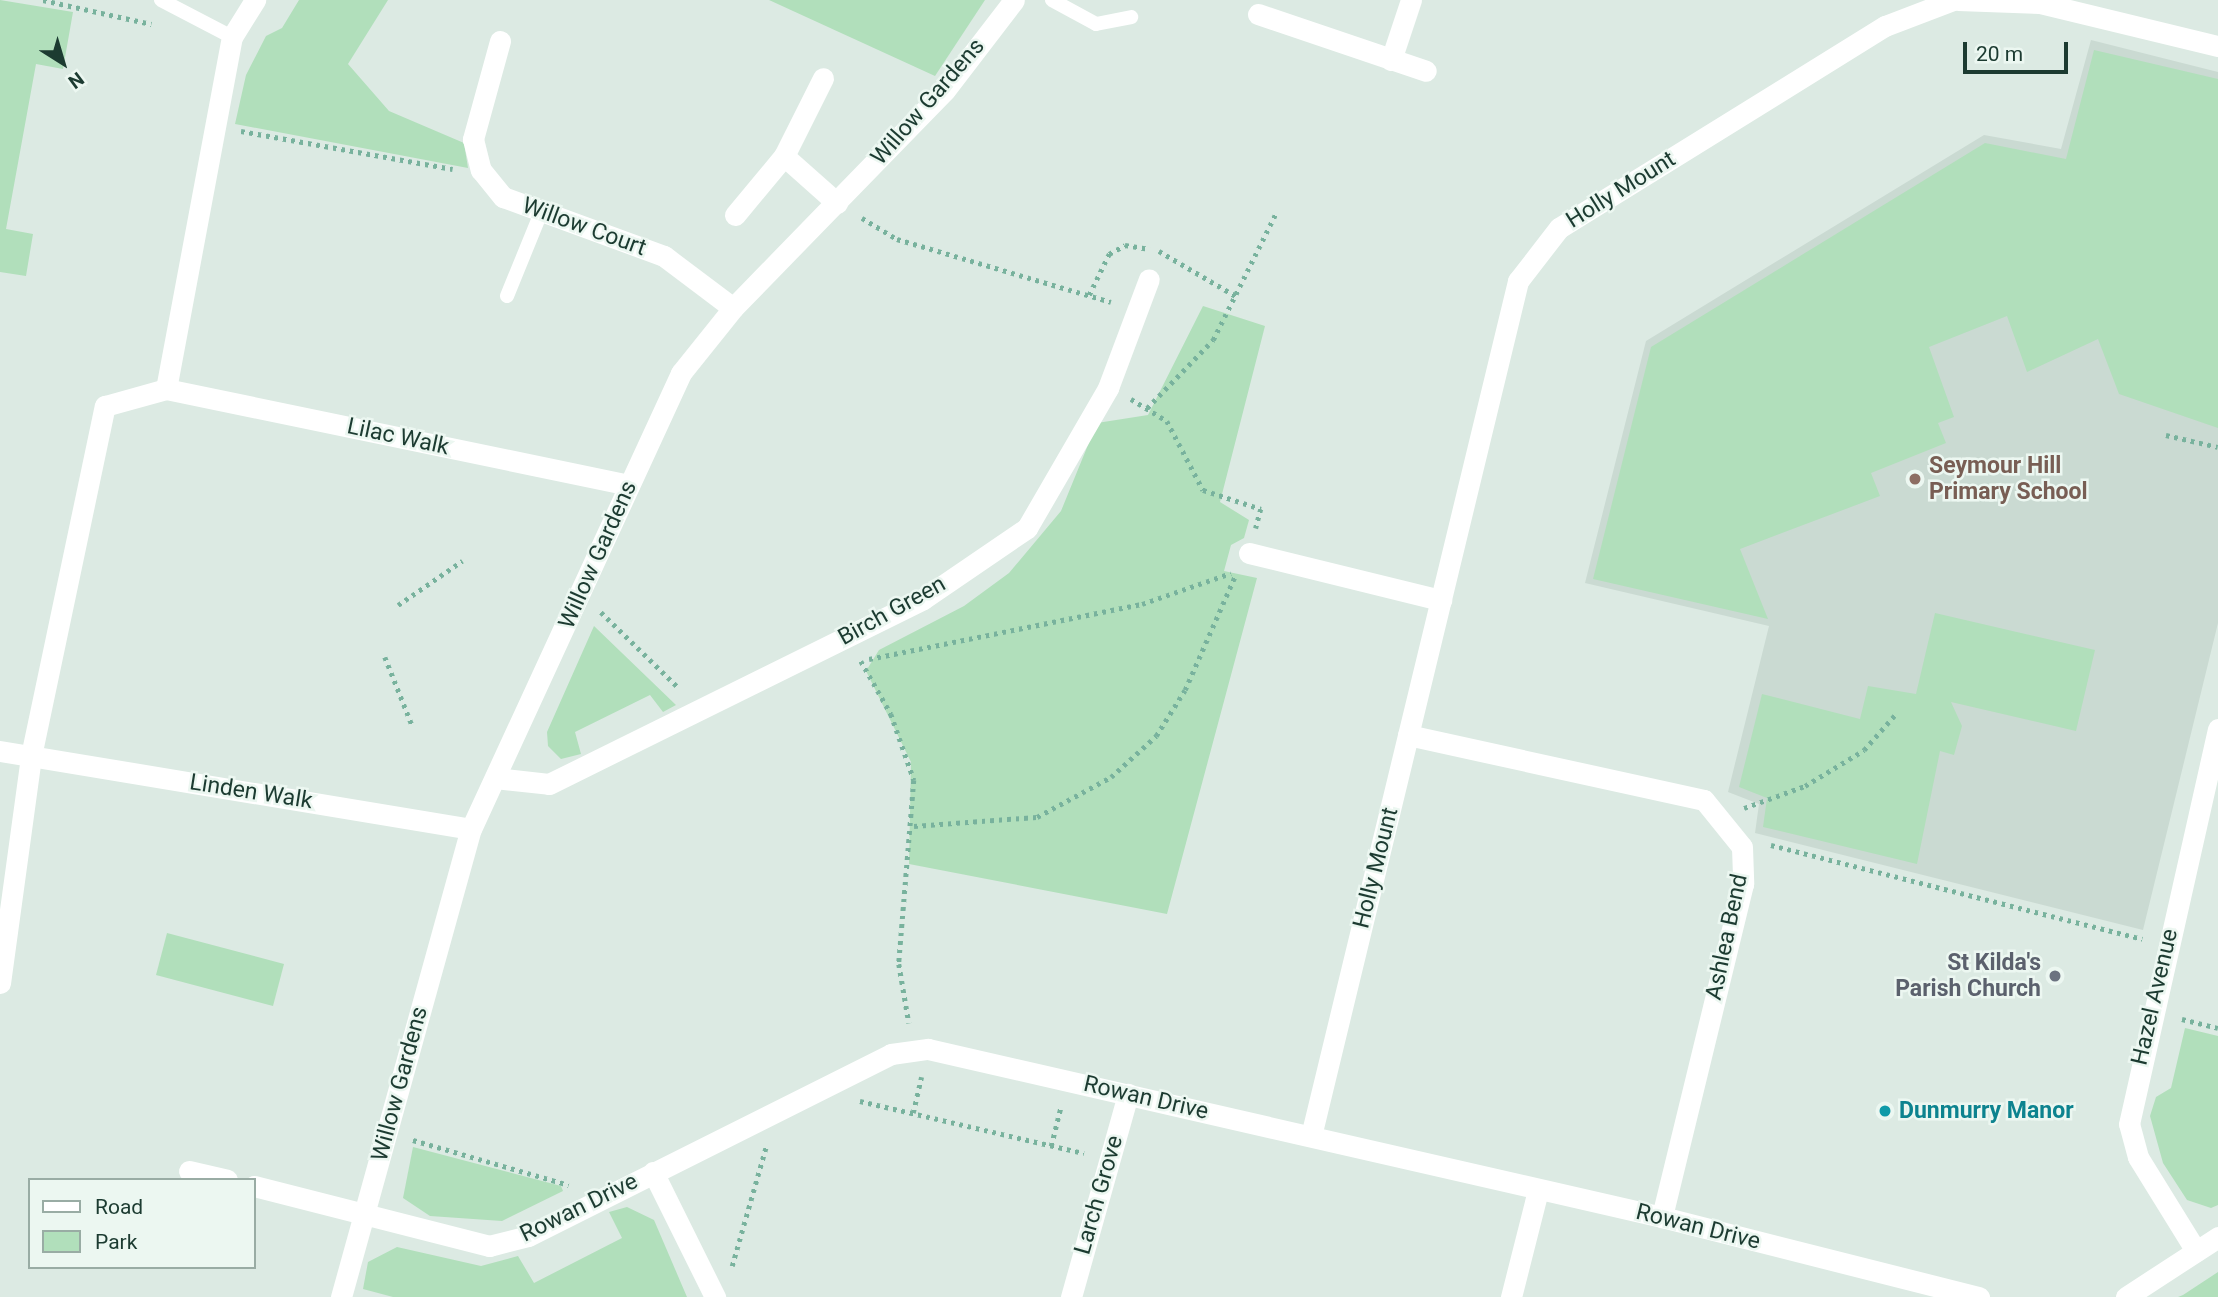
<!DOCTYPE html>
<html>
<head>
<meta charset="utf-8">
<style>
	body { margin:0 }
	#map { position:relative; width:2218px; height:1297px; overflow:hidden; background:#dceae3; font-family:Roboto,sans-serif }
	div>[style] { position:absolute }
	.built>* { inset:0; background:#cadad2 }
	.green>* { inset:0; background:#b1dfbb }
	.path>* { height:4.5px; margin-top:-2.25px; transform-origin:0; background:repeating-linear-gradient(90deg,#78b29d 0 3.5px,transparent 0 8.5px) }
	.lane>* { height:14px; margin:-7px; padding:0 7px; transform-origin:7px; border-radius:7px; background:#fff }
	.street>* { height:21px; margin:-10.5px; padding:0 10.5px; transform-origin:10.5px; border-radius:10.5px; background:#fff }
	.dots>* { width:19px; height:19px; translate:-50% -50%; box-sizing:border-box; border:4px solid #ecf7f1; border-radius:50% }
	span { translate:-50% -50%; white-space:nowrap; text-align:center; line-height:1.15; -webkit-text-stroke:5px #ecf7f1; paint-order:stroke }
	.street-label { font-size:23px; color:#1c3b31 }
	.education-label { font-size:23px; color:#785e54; font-weight:700 }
	.left { translate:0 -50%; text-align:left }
	.worship-label { font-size:23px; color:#5b616d; font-weight:700 }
	.right { translate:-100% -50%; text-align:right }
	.culture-label { font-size:23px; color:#0d838f; font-weight:700 }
	.legend { position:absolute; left:28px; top:1178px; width:228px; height:91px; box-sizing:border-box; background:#ecf7f1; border:2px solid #99aca4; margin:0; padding:9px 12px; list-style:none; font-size:21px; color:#1c3b31 }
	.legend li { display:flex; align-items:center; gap:14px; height:35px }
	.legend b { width:35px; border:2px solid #99aca4 }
	.north { position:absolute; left:28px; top:28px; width:70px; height:70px; -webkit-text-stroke:5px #ecf7f1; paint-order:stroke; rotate:143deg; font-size:19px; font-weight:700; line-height:28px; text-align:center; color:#1c3b31 }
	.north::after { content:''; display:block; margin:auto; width:24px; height:32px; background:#1c3b31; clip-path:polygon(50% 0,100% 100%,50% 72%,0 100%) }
	.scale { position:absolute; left:1963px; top:42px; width:105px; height:32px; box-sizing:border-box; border:4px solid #1c3b31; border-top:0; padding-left:9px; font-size:21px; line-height:24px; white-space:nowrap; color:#1c3b31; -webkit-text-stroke:5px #ecf7f1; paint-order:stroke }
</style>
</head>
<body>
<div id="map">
	<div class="built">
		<div style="clip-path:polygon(2091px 40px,2218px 72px,2218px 623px,2143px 930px,1755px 833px,1759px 804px,1728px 792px,1769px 626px,1585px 583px,1646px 341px,1984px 135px,2061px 149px)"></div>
	</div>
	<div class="green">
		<div style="clip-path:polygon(0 0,73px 12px,63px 69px,36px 64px,6px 229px,33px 234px,26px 276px,0 272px)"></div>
		<div style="clip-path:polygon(299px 0,388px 0,348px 64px,389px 111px,464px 143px,468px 168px,235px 124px,246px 75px,266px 36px,282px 28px)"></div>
		<div style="clip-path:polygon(769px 0,985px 0,935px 76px)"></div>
		<div style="clip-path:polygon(2094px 50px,2218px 79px,2218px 428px,2119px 394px,2098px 339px,2027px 372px,2007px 316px,1929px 347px,1954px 417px,1938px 423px,1946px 443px,1871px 473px,1880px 496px,1740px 549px,1768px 619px,1593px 579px,1651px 347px,1985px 143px,2066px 159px)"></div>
		<div style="clip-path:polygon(1203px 306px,1265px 326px,1220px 502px,1249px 520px,1244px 538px,1231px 545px,1224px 571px,1257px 578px,1167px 914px,909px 864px,911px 762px,866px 671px,879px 650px,964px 606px,1009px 573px,1061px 511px,1097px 423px,1148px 415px)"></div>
		<div style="clip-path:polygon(1935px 613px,2095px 650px,2076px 731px,1951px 702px,1962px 726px,1954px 755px,1940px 751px,1917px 864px,1763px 827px,1767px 798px,1739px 787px,1762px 694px,1860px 719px,1868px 686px,1916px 694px)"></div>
		<div style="clip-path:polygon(594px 626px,676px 705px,663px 712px,650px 695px,575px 732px,581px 754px,561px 759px,548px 746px,547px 732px)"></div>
		<div style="clip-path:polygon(167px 933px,284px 964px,273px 1006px,156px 975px)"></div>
		<div style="clip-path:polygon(2185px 1028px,2218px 1036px,2218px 1205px,2211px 1208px,2187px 1200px,2163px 1163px,2150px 1116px,2156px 1097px,2171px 1088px)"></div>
		<div style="clip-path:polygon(413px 1147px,561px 1186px,563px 1191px,502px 1221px,430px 1216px,403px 1198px)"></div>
		<div style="clip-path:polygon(627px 1207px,654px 1220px,687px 1297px,393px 1297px,363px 1289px,368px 1262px,397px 1247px,481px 1266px,518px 1256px,534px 1283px,622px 1238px,609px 1212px)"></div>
		<div style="clip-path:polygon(2218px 1272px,2218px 1297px,2178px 1297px,2183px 1295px)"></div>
	</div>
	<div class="path">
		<div style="left:43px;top:0;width:111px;rotate:12.5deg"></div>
		<div style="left:241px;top:131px;width:215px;rotate:10.2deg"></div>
		<div style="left:862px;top:218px;width:41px;rotate:31deg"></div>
		<div style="left:897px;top:239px;width:223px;rotate:16.4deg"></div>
		<div style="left:1159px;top:251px;width:93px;rotate:30.4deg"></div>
		<div style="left:1089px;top:295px;width:46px;rotate:-64deg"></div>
		<div style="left:1109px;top:254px;width:18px;rotate:-29deg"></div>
		<div style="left:1125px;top:245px;width:25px;rotate:9deg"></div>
		<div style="left:1131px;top:399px;width:42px;rotate:31.4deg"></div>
		<div style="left:1167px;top:421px;width:78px;rotate:62.4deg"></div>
		<div style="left:1203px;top:490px;width:61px;rotate:18.1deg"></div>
		<div style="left:1261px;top:509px;width:20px;rotate:105deg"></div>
		<div style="left:1147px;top:408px;width:95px;rotate:-45.9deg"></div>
		<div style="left:1213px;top:340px;width:140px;rotate:-63.6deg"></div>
		<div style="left:2166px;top:435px;width:53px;rotate:13deg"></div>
		<div style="left:398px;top:605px;width:78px;rotate:-34.5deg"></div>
		<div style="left:601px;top:612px;width:110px;rotate:44.3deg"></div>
		<div style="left:385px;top:657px;width:73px;rotate:68.3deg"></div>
		<div style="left:869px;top:659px;width:278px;rotate:-11.4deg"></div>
		<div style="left:1142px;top:604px;width:94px;rotate:-19.2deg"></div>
		<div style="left:861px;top:661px;width:61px;rotate:60.5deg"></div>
		<div style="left:891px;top:714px;width:70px;rotate:70.8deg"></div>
		<div style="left:914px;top:780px;width:185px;rotate:94.7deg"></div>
		<div style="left:899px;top:964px;width:60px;rotate:80.4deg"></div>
		<div style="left:1744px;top:808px;width:65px;rotate:-19.8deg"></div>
		<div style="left:1805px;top:786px;width:69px;rotate:-31.4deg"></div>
		<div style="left:1864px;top:750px;width:47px;rotate:-48.5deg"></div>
		<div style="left:914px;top:826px;width:123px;rotate:-4.2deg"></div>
		<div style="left:1037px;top:817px;width:84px;rotate:-28.4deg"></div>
		<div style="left:1111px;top:777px;width:61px;rotate:-42.3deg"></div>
		<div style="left:1156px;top:736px;width:54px;rotate:-57.8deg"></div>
		<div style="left:1185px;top:690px;width:124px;rotate:-66.3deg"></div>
		<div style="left:1771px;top:845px;width:383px;rotate:14.2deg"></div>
		<div style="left:2182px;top:1019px;width:37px;rotate:14deg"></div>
		<div style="left:860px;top:1101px;width:230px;rotate:13.1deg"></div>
		<div style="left:913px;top:1113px;width:37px;rotate:-77deg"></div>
		<div style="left:413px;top:1140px;width:162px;rotate:16.1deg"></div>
		<div style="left:1051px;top:1146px;width:41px;rotate:-76deg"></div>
		<div style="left:732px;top:1266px;width:124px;rotate:-74.1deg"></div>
	</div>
	<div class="lane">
		<div style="left:161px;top:0;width:80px;rotate:27.5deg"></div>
		<div style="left:1052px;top:0;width:50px;rotate:28.6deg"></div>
		<div style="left:1096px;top:24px;width:36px;rotate:-11deg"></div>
		<div style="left:507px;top:296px;width:87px;rotate:-67.8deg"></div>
	</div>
	<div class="street">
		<div style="left:1958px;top:0;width:82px;rotate:2.1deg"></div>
		<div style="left:2040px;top:3px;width:183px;rotate:13.6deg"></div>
		<div style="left:1258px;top:14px;width:177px;rotate:18.7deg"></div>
		<div style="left:500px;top:41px;width:102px;rotate:105.4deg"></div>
		<div style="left:473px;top:139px;width:32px;rotate:76deg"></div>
		<div style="left:481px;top:170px;width:35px;rotate:51deg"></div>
		<div style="left:503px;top:197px;width:171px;rotate:20.1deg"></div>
		<div style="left:664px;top:256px;width:86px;rotate:37deg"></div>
		<div style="left:1391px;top:60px;width:63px;rotate:-71.6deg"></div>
		<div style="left:784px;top:156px;width:71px;rotate:41.6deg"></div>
		<div style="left:735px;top:215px;width:77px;rotate:-50.3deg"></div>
		<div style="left:784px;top:156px;width:87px;rotate:-63.4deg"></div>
		<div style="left:166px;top:389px;width:358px;rotate:-79.4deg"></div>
		<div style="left:232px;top:37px;width:44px;rotate:-58.1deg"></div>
		<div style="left:1249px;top:553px;width:198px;rotate:13.8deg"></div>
		<div style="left:1408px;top:735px;width:303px;rotate:12.4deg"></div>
		<div style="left:1704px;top:800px;width:60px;rotate:51deg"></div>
		<div style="left:1742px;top:847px;width:37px;rotate:88deg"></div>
		<div style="left:1743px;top:884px;width:343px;rotate:103.7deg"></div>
		<div style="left:0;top:751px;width:477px;rotate:9.4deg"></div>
		<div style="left:495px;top:778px;width:54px;rotate:6.3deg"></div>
		<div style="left:549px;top:784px;width:417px;rotate:-26.3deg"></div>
		<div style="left:923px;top:599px;width:126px;rotate:-34.3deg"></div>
		<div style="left:1027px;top:528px;width:162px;rotate:-59.9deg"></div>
		<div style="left:1108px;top:388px;width:116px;rotate:-69.4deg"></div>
		<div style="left:0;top:983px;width:229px;rotate:-82.2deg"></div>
		<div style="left:31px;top:756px;width:358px;rotate:-78.1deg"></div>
		<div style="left:105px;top:406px;width:63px;rotate:-15.6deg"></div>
		<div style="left:166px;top:389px;width:473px;rotate:11.7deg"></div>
		<div style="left:1311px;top:1136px;width:880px;rotate:-76.39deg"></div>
		<div style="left:1518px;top:281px;width:67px;rotate:-52.3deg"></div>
		<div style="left:1559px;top:228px;width:384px;rotate:-31.8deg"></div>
		<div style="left:1885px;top:26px;width:73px;rotate:-20.9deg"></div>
		<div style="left:189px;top:1171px;width:39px;rotate:13deg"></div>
		<div style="left:653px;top:1172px;width:140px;rotate:63.6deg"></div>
		<div style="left:254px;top:1186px;width:243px;rotate:14.3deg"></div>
		<div style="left:489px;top:1246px;width:40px;rotate:-14.4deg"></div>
		<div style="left:528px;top:1236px;width:406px;rotate:-26.6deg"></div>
		<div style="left:891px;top:1054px;width:37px;rotate:-8deg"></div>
		<div style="left:928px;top:1049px;width:753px;rotate:12.89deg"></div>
		<div style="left:1662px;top:1217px;width:327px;rotate:14.2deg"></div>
		<div style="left:2196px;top:1251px;width:110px;rotate:-121.7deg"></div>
		<div style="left:2138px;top:1157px;width:34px;rotate:-105deg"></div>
		<div style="left:2129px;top:1124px;width:405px;rotate:-77.3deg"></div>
		<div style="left:341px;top:1297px;width:486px;rotate:-74.5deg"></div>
		<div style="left:471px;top:829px;width:502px;rotate:-65.27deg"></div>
		<div style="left:681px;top:373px;width:83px;rotate:-51.3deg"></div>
		<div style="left:733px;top:308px;width:304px;rotate:-45.8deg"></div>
		<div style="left:945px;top:90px;width:113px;rotate:-52.5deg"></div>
		<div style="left:1071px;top:1297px;width:211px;rotate:-74.3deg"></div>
		<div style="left:1511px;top:1297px;width:110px;rotate:-75.8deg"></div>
		<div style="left:2126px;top:1297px;width:110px;rotate:-33.1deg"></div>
	</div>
	<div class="dots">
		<div style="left:1915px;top:479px;background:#8d6e63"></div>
		<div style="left:2055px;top:976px;background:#6b7280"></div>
		<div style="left:1885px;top:1111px;background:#0f9aa8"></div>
	</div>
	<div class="street-label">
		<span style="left:928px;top:102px;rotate:-49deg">Willow Gardens</span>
		<span style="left:1621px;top:190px;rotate:-32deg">Holly Mount</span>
		<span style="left:584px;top:227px;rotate:20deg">Willow Court</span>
		<span style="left:398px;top:437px;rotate:12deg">Lilac Walk</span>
		<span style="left:598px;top:555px;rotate:-66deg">Willow Gardens</span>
		<span style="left:892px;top:611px;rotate:-29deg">Birch Green</span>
		<span style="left:251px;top:792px;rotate:9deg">Linden Walk</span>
		<span style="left:1376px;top:868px;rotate:-76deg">Holly Mount</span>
		<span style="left:1727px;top:937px;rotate:-78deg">Ashlea Bend</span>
		<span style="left:2155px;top:997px;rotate:-77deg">Hazel Avenue</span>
		<span style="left:400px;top:1084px;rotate:-75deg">Willow Gardens</span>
		<span style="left:1146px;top:1098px;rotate:13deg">Rowan Drive</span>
		<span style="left:1099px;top:1195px;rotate:-74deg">Larch Grove</span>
		<span style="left:579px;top:1208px;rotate:-26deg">Rowan Drive</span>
		<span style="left:1698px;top:1227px;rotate:14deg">Rowan Drive</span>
	</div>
	<div class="education-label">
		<span class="left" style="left:1929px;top:479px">Seymour Hill<br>Primary School</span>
	</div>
	<div class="worship-label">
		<span class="right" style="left:2041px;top:976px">St Kilda's<br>Parish Church</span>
	</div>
	<div class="culture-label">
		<span class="left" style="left:1899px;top:1111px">Dunmurry Manor</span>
	</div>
	<ul class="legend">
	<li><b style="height:9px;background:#fff"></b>Road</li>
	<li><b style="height:19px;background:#b1dfbb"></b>Park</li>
	</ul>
	<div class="north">N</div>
	<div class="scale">20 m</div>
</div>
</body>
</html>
